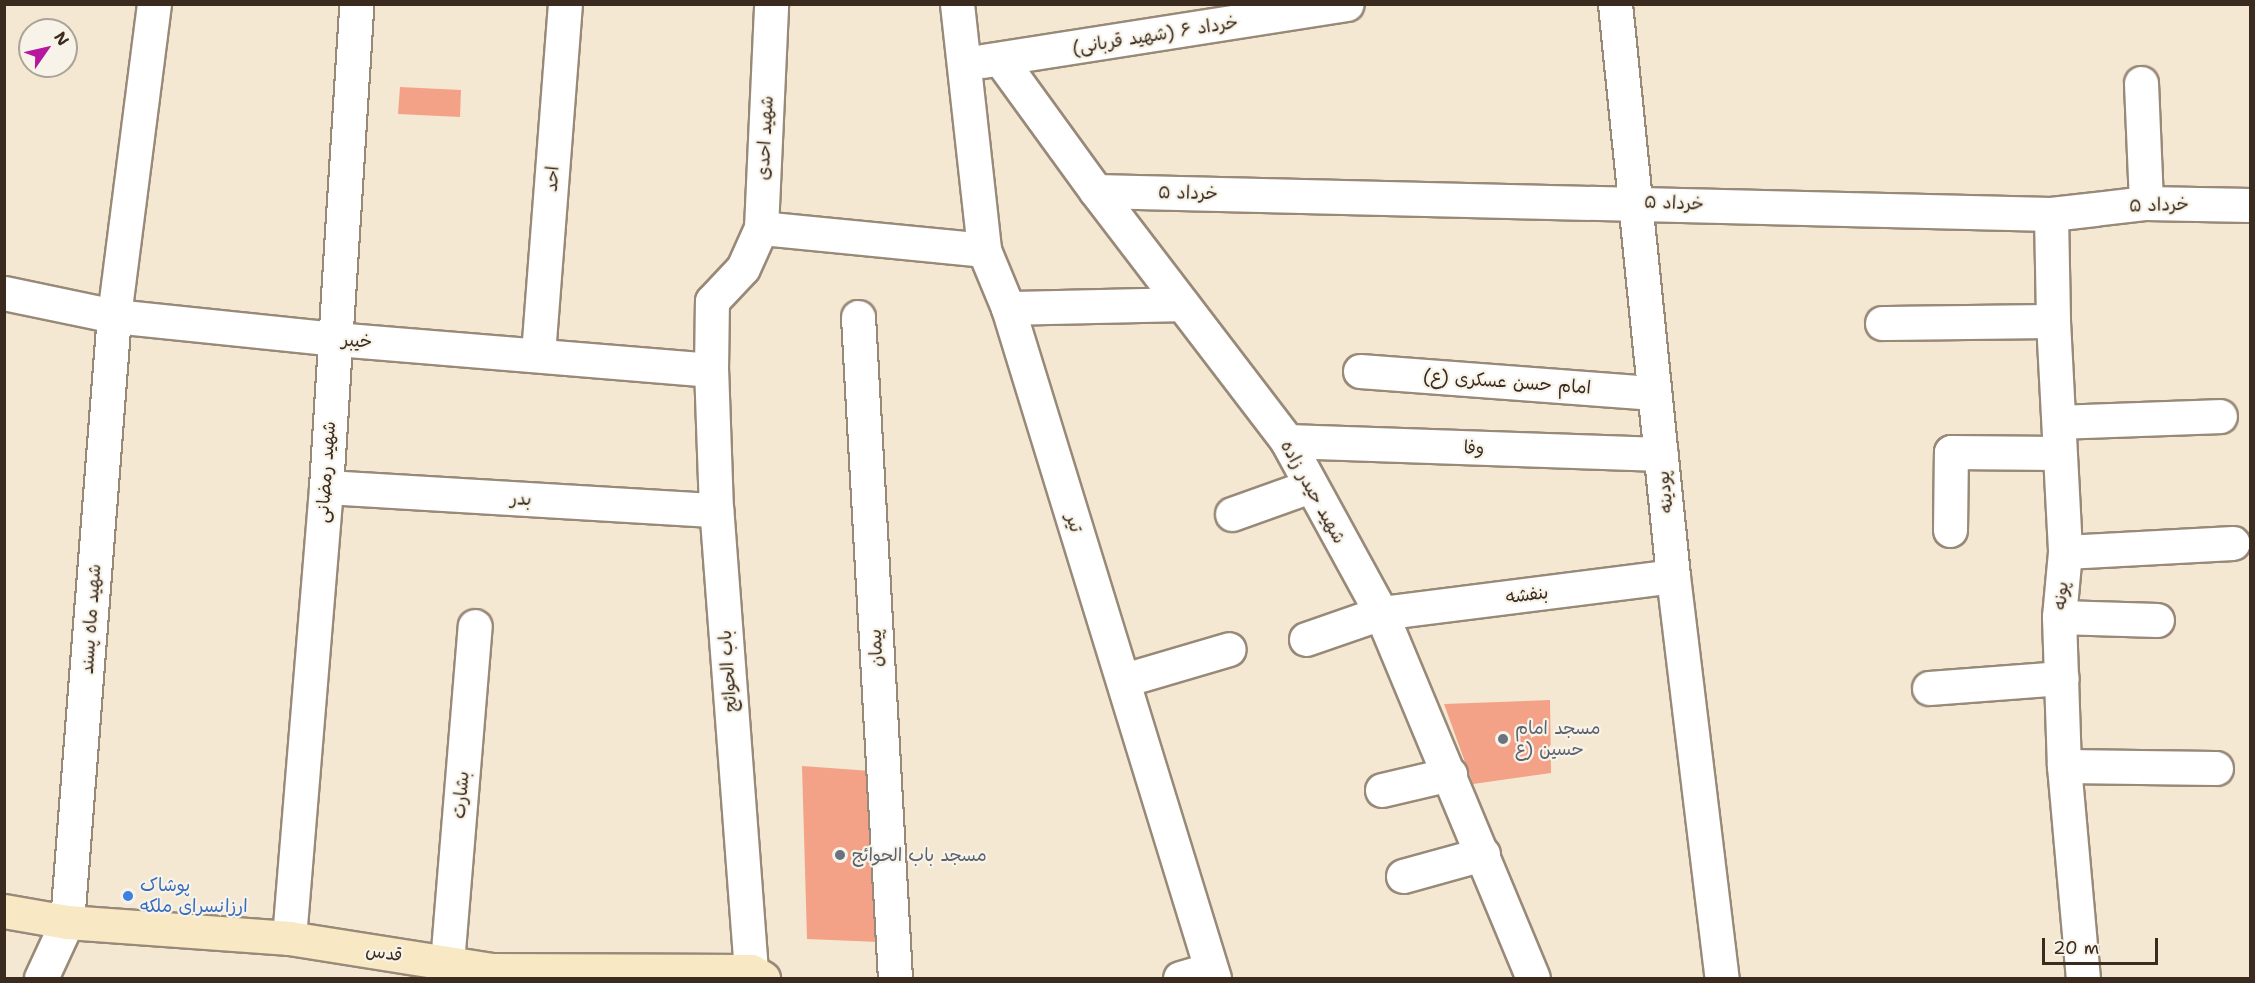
<!DOCTYPE html>
<html>
<head>
<meta charset="utf-8">
<style>
	body { margin:0 }
	#map { position:relative; width:2255px; height:983px; overflow:hidden; background:#f4e8d3; font-family:"Shantell Sans","Playpen Sans Arabic",sans-serif }
	div>[style] { position:absolute }
	.building>* { inset:0; background:#f3a287 }
	.roads { filter:drop-shadow(2px 0 #988978) drop-shadow(-2px 0 #988978) drop-shadow(0 2px #988978) drop-shadow(0 -2px #988978) }
	.street>* { height:33px; margin:-16.5px; padding:0 16.5px; transform-origin:16.5px; border-radius:16.5px; background:#fff }
	.secondary>* { height:33px; margin:-16.5px; padding:0 16.5px; transform-origin:16.5px; border-radius:16.5px; background:#f8e8c3 }
	.dots>* { width:16px; height:16px; translate:-50% -50%; box-sizing:border-box; border:3px solid #f7f3e8; border-radius:50% }
	span { translate:-50% -50%; white-space:nowrap; text-align:center; line-height:1.15; -webkit-text-stroke:4.5px #f7f3e8; paint-order:stroke }
	.street-label { font-size:18px; color:#3b2a1e }
	.worship-label { font-size:18px; color:#5b616d }
	.left { translate:0 -50%; text-align:left }
	.shop-label { font-size:18px; color:#366cbe }
	.frame { position:absolute; inset:0; border:6px solid #3b2a1e; pointer-events:none }
	.north { position:absolute; left:18px; top:18px; width:60px; height:60px; box-sizing:border-box; background:#f7f3e8; border:2px solid #aca397; border-radius:50%; rotate:56deg; font-size:16px; font-weight:700; line-height:24px; text-align:center; color:#3b2a1e }
	.north::after { content:''; display:block; margin:auto; width:21px; height:27px; background:#b5179e; clip-path:polygon(50% 0,100% 100%,50% 72%,0 100%) }
	.scale { position:absolute; left:2042px; top:938px; width:116px; height:27px; box-sizing:border-box; border:3px solid #3b2a1e; border-top:0; padding-left:8px; font-size:18px; line-height:21px; white-space:nowrap; color:#3b2a1e; -webkit-text-stroke:4px #f7f3e8; paint-order:stroke }
</style>
</head>
<body>
<div id="map">
	<div class="building">
		<div style="clip-path:polygon(400px 87px,461px 90px,460px 117px,398px 114px)"></div>
		<div style="clip-path:polygon(1550px 700px,1551px 773px,1473px 784px,1444px 704px)"></div>
		<div style="clip-path:polygon(802px 766px,871px 771px,879px 942px,807px 939px)"></div>
	</div>
	<div class="roads">
		<div class="street">
			<div style="left:957px;top:4px;width:247px;rotate:83.7deg"></div>
			<div style="left:984px;top:250px;width:63px;rotate:67.5deg"></div>
			<div style="left:1008px;top:308px;width:701px;rotate:72.91deg"></div>
			<div style="left:1615px;top:4px;width:575px;rotate:84.21deg"></div>
			<div style="left:1673px;top:576px;width:405px;rotate:83.1deg"></div>
			<div style="left:1000px;top:59px;width:163px;rotate:54deg"></div>
			<div style="left:1096px;top:191px;width:315px;rotate:52.6deg"></div>
			<div style="left:1287px;top:441px;width:196px;rotate:61.3deg"></div>
			<div style="left:1381px;top:613px;width:395px;rotate:67.4deg"></div>
			<div style="left:983px;top:61px;width:368px;rotate:-8.9deg"></div>
			<div style="left:2141px;top:83px;width:120px;rotate:87.6deg"></div>
			<div style="left:1096px;top:191px;width:955px;rotate:1.38deg"></div>
			<div style="left:2051px;top:214px;width:96px;rotate:-6.6deg"></div>
			<div style="left:2146px;top:203px;width:104px;rotate:1.1deg"></div>
			<div style="left:2051px;top:214px;width:107px;rotate:88.9deg"></div>
			<div style="left:2053px;top:321px;width:231px;rotate:87deg"></div>
			<div style="left:2065px;top:552px;width:65px;rotate:95.3deg"></div>
			<div style="left:2059px;top:617px;width:149px;rotate:88.1deg"></div>
			<div style="left:2064px;top:766px;width:213px;rotate:84.9deg"></div>
			<div style="left:761px;top:228px;width:224px;rotate:5.6deg"></div>
			<div style="left:4px;top:293px;width:112px;rotate:11.8deg"></div>
			<div style="left:114px;top:316px;width:222px;rotate:5.9deg"></div>
			<div style="left:335px;top:339px;width:377px;rotate:4.7deg"></div>
			<div style="left:1008px;top:308px;width:174px;rotate:-1.3deg"></div>
			<div style="left:858px;top:317px;width:662px;rotate:86.8deg"></div>
			<div style="left:1882px;top:323px;width:171px;rotate:-0.7deg"></div>
			<div style="left:538px;top:354px;width:351px;rotate:-85.6deg"></div>
			<div style="left:1360px;top:371px;width:295px;rotate:4.3deg"></div>
			<div style="left:2059px;top:422px;width:161px;rotate:-2.1deg"></div>
			<div style="left:1287px;top:441px;width:374px;rotate:2deg"></div>
			<div style="left:326px;top:487px;width:391px;rotate:3.4deg"></div>
			<div style="left:1232px;top:514px;width:83px;rotate:-19.7deg"></div>
			<div style="left:1950px;top:530px;width:78px;rotate:-89.3deg"></div>
			<div style="left:1951px;top:452px;width:107px;rotate:0.5deg"></div>
			<div style="left:2065px;top:552px;width:168px;rotate:-3.1deg"></div>
			<div style="left:2059px;top:617px;width:98px;rotate:1.8deg"></div>
			<div style="left:1306px;top:639px;width:79px;rotate:-19.1deg"></div>
			<div style="left:1381px;top:613px;width:294px;rotate:-7.2deg"></div>
			<div style="left:1124px;top:680px;width:109px;rotate:-16.4deg"></div>
			<div style="left:1929px;top:688px;width:133px;rotate:-4.3deg"></div>
			<div style="left:2064px;top:766px;width:152px;rotate:0.8deg"></div>
			<div style="left:1382px;top:790px;width:70px;rotate:-13.2deg"></div>
			<div style="left:1403px;top:876px;width:83px;rotate:-15.4deg"></div>
			<div style="left:289px;top:938px;width:453px;rotate:-85.3deg"></div>
			<div style="left:326px;top:487px;width:484px;rotate:-86.4deg"></div>
			<div style="left:447px;top:963px;width:338px;rotate:-85.3deg"></div>
			<div style="left:751px;top:971px;width:462px;rotate:-94.3deg"></div>
			<div style="left:716px;top:510px;width:140px;rotate:-92deg"></div>
			<div style="left:711px;top:370px;width:69px;rotate:-89.2deg"></div>
			<div style="left:712px;top:301px;width:45px;rotate:-46.8deg"></div>
			<div style="left:743px;top:268px;width:44px;rotate:-65.8deg"></div>
			<div style="left:761px;top:228px;width:224px;rotate:-87.4deg"></div>
			<div style="left:41px;top:978px;width:62px;rotate:-65.1deg"></div>
			<div style="left:67px;top:922px;width:608px;rotate:-85.57deg"></div>
			<div style="left:114px;top:316px;width:315px;rotate:-82.7deg"></div>
			<div style="left:1180px;top:978px;width:32px;rotate:-16deg"></div>
		</div>
		<div class="secondary">
			<div style="left:4px;top:911px;width:64px;rotate:9.9deg"></div>
			<div style="left:67px;top:922px;width:223px;rotate:4.1deg"></div>
			<div style="left:289px;top:938px;width:204px;rotate:9deg"></div>
			<div style="left:490px;top:970px;width:261px;rotate:0.2deg"></div>
			<div style="left:751px;top:971px;width:14px;rotate:30deg"></div>
		</div>
	</div>
	<div class="dots">
		<div style="left:1503px;top:739px;background:#6b7280"></div>
		<div style="left:840px;top:855px;background:#6b7280"></div>
		<div style="left:128px;top:896px;background:#3f7fe0"></div>
	</div>
	<div class="street-label">
		<span style="left:1155px;top:35px;rotate:-9deg">خرداد ۶ (شهید قربانی)</span>
		<span style="left:765px;top:138px;rotate:-87deg">شهید احدی</span>
		<span style="left:552px;top:179px;rotate:-86deg">احد</span>
		<span style="left:1188px;top:193px;rotate:1deg">خرداد ۵</span>
		<span style="left:1674px;top:203px;rotate:2deg">خرداد ۵</span>
		<span style="left:2159px;top:205px;rotate:-2deg">خرداد ۵</span>
		<span style="left:357px;top:341px;rotate:4deg">خیبر</span>
		<span style="left:1507px;top:382px;rotate:4deg">امام حسن عسکری (ع)</span>
		<span style="left:1474px;top:448px;rotate:2deg">وفا</span>
		<span style="left:326px;top:472px;rotate:-86deg">شهید رمضانی</span>
		<span style="left:1313px;top:492px;rotate:61deg">شهید حیدر زاده</span>
		<span style="left:1665px;top:492px;rotate:-96deg">پودینه</span>
		<span style="left:521px;top:499px;rotate:3deg">بدر</span>
		<span style="left:1074px;top:523px;rotate:73deg">تیر</span>
		<span style="left:1527px;top:595px;rotate:-7deg">بنفشه</span>
		<span style="left:2061px;top:596px;rotate:-85deg">پونه</span>
		<span style="left:91px;top:619px;rotate:-86deg">شهید ماه پسند</span>
		<span style="left:876px;top:648px;rotate:-93deg">پیمان</span>
		<span style="left:728px;top:671px;rotate:-94deg">باب الحوائج</span>
		<span style="left:461px;top:795px;rotate:-85deg">بشارت</span>
		<span style="left:384px;top:953px;rotate:9deg">قدس</span>
	</div>
	<div class="worship-label">
		<span class="left" style="left:1515px;top:739px">مسجد امام<br>حسین (ع</span>
		<span class="left" style="left:852px;top:855px">مسجد باب الحوائج</span>
	</div>
	<div class="shop-label">
		<span class="left" style="left:140px;top:896px">پوشاک<br>ارزانسرای ملکه</span>
	</div>
	<div class="frame"></div>
	<div class="north">N</div>
	<div class="scale">20 m</div>
</div>
</body>
</html>
